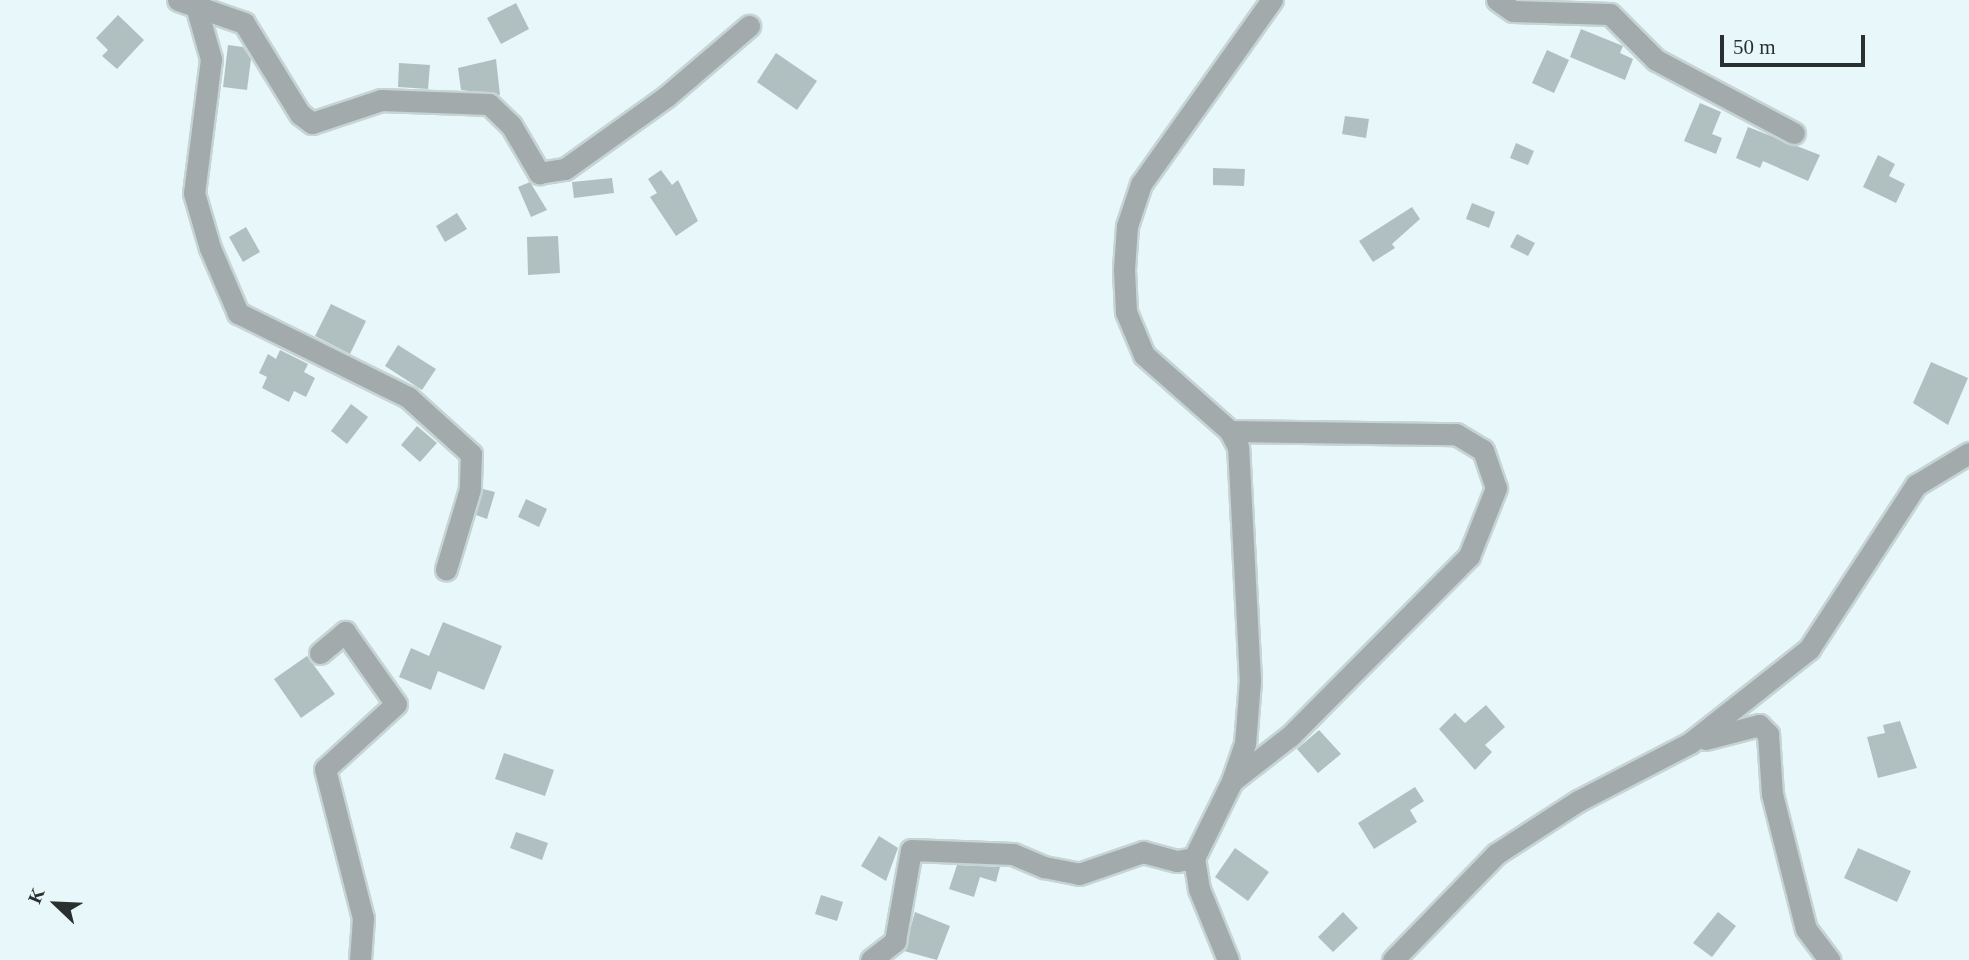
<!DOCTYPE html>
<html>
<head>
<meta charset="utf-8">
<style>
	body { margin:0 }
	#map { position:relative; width:1969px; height:960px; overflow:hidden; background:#e8f8fa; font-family:Georgia,serif }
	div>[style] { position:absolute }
	.building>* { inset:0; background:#b0c0c1 }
	.roads { filter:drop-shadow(2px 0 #c6d4d6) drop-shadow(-2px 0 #c6d4d6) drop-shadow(0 2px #c6d4d6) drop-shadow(0 -2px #c6d4d6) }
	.minor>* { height:21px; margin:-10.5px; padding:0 10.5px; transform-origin:10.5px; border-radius:10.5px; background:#a3aaab }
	span { translate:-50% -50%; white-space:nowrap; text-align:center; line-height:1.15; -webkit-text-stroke:6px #e8f8fa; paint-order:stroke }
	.north { position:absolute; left:21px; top:869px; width:70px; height:70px; -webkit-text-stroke:5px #e8f8fa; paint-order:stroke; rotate:293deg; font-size:19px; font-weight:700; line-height:28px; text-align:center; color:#2a3030 }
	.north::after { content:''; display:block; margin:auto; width:24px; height:32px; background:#2a3030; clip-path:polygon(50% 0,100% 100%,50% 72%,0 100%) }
	.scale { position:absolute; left:1720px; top:35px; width:145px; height:32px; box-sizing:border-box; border:4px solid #2a3030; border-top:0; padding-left:9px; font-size:21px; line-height:24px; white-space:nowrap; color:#2a3030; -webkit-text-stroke:5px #e8f8fa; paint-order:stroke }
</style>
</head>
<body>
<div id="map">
	<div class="building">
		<div style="clip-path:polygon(516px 3px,529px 29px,501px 44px,487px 18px)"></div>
		<div style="clip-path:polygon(118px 15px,144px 40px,117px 69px,102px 56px,108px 50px,96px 38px)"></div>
		<div style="clip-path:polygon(1581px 29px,1623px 46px,1620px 53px,1633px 59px,1625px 80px,1570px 57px)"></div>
		<div style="clip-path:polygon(228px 45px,243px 47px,251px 59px,247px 90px,223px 87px)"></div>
		<div style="clip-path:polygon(1547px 50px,1569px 60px,1554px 93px,1532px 83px)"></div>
		<div style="clip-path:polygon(776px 53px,817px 81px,797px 110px,757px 82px)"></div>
		<div style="clip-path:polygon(496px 59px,500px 95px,461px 90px,458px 68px)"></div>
		<div style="clip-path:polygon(399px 63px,430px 65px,428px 89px,398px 87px)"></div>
		<div style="clip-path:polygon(1700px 103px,1721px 112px,1712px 134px,1722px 138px,1716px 154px,1684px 141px)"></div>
		<div style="clip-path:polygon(1345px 116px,1369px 119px,1366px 138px,1342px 134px)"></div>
		<div style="clip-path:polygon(1748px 127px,1820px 155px,1808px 181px,1763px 161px,1760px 168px,1736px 158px)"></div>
		<div style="clip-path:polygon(1516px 143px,1534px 151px,1528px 165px,1510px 158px)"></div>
		<div style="clip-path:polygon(1878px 155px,1895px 164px,1889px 176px,1905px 184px,1896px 203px,1863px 187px)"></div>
		<div style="clip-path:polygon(1213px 168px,1245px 169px,1244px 186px,1213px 185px)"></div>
		<div style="clip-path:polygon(661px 170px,672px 185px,678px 180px,698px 221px,676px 236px,650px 197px,657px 193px,648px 179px)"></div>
		<div style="clip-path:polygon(612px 178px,614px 193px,574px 198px,572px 182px)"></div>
		<div style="clip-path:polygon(530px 182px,547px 210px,531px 217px,518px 187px)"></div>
		<div style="clip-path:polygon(1472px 203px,1495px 212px,1489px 228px,1466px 219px)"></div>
		<div style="clip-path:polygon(1412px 207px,1420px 219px,1392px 244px,1395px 248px,1373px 262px,1359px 241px)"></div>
		<div style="clip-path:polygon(457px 213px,467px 229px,445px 242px,436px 226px)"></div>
		<div style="clip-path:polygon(246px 227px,260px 252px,243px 262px,229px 237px)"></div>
		<div style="clip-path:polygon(1517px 234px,1535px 243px,1528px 256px,1510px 247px)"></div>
		<div style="clip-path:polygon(558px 236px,560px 273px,528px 275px,527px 237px)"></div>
		<div style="clip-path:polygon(331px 304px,366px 321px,350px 354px,315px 336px)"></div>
		<div style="clip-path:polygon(398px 345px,436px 369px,422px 390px,385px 366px)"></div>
		<div style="clip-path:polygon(280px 350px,308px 364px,304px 372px,315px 378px,306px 397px,294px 391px,289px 402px,262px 388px,267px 377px,259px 373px,268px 354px,276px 359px)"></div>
		<div style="clip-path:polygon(1931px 362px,1968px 378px,1948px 425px,1913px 403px)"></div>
		<div style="clip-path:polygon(351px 404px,368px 417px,347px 444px,331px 431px)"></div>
		<div style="clip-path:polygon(417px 426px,437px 443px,420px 462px,401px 445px)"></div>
		<div style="clip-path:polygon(483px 489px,495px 492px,487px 519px,476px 515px)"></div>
		<div style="clip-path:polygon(526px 499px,547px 509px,539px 527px,518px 517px)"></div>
		<div style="clip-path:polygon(443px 622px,502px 646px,484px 690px,438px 671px,431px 690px,399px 677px,411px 648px,429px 656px)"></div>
		<div style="clip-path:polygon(307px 656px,335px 694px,301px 718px,274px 679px)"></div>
		<div style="clip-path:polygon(1486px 705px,1505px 727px,1485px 745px,1492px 752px,1475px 770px,1439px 729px,1455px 713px,1465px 723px)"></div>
		<div style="clip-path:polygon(1900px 721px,1917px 768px,1878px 778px,1867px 737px,1885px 733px,1883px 725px)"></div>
		<div style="clip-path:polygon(1319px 730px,1341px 754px,1318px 773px,1297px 749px)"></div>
		<div style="clip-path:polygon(504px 753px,554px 770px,545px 796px,495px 779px)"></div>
		<div style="clip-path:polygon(1415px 787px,1424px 801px,1410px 810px,1417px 822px,1374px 849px,1358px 823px)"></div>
		<div style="clip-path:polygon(516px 832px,548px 843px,542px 860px,510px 848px)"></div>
		<div style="clip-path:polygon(879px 836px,898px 848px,886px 881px,861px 866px)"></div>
		<div style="clip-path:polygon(1235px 848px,1269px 872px,1248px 901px,1215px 877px)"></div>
		<div style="clip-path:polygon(1858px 848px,1911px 871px,1897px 902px,1844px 878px)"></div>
		<div style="clip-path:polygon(957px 865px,1000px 867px,996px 882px,980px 877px,974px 897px,949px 889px)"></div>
		<div style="clip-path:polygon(821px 895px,843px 902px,837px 921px,815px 914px)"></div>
		<div style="clip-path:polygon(915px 912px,950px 926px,937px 960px,904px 951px)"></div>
		<div style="clip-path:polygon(1343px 912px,1358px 928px,1333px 952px,1318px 937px)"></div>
		<div style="clip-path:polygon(1718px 912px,1736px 926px,1712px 957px,1693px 943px)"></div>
	</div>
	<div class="roads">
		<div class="minor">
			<div style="left:178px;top:0;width:70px;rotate:19.2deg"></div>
			<div style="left:244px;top:23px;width:107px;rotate:58.4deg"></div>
			<div style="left:300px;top:114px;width:15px;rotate:37deg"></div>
			<div style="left:312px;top:123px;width:73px;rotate:-18.4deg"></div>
			<div style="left:381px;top:100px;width:108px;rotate:2.1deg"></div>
			<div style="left:489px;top:104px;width:30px;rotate:44deg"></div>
			<div style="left:511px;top:125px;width:56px;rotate:59.7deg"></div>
			<div style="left:539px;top:173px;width:26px;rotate:-9deg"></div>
			<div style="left:565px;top:169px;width:125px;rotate:-35.6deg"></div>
			<div style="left:667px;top:96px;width:108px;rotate:-40.5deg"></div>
			<div style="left:1497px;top:0;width:19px;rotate:35deg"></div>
			<div style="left:1513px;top:11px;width:97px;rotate:1.8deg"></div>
			<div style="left:1610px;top:14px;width:65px;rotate:45deg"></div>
			<div style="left:1656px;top:60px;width:156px;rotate:27.9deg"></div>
			<div style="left:196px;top:6px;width:55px;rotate:74.2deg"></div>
			<div style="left:211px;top:59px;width:135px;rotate:97.2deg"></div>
			<div style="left:194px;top:193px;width:57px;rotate:73.8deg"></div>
			<div style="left:210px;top:248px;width:71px;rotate:66.7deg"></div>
			<div style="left:238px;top:313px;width:190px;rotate:26.3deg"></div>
			<div style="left:408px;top:397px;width:85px;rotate:42.1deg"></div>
			<div style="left:471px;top:454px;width:35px;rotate:92deg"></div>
			<div style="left:470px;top:489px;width:84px;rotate:106.7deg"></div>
			<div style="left:1230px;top:431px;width:226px;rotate:0.8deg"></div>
			<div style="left:1456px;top:434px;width:31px;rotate:31deg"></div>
			<div style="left:1483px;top:450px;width:40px;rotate:71.1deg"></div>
			<div style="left:1496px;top:488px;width:73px;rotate:111.7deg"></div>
			<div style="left:1469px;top:556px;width:254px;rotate:134.8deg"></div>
			<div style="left:1290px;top:736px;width:73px;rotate:142.2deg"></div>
			<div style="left:320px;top:653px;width:33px;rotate:-40deg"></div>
			<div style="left:345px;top:632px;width:88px;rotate:54.7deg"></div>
			<div style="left:396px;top:704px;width:96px;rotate:137.5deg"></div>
			<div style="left:325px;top:769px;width:154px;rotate:75.7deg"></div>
			<div style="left:363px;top:918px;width:42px;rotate:94.1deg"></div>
			<div style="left:1705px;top:739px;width:56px;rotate:-14.5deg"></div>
			<div style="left:1759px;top:725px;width:13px;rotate:45deg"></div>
			<div style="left:1768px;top:734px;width:60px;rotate:86.2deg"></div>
			<div style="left:1772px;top:794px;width:139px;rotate:75.9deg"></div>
			<div style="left:1806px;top:929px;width:39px;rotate:53deg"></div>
			<div style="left:871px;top:960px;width:31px;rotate:-38deg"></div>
			<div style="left:895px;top:941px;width:92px;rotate:-80deg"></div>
			<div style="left:911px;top:850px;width:102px;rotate:2.2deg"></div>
			<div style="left:1013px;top:854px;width:34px;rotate:23deg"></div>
			<div style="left:1044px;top:867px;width:36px;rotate:11deg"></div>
			<div style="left:1079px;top:874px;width:68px;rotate:-19deg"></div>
			<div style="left:1143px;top:852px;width:35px;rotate:15deg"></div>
			<div style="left:1177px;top:861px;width:17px;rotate:-10deg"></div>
			<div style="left:1228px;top:960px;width:77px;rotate:-112.2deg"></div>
			<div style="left:1199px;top:889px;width:31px;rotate:-99deg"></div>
			<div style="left:1194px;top:858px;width:86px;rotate:-63.7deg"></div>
			<div style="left:1232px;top:781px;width:39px;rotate:-71deg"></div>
			<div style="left:1245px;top:744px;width:63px;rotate:-85.5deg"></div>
			<div style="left:1250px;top:681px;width:234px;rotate:-92.9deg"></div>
			<div style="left:1238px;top:447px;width:18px;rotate:-117deg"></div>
			<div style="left:1230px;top:431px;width:115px;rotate:-138.5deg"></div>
			<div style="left:1144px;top:355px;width:47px;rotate:-112.7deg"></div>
			<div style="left:1126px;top:312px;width:43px;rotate:-92.7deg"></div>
			<div style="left:1124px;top:269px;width:43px;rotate:-86deg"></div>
			<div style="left:1127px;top:226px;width:44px;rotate:-71.6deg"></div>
			<div style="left:1141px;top:184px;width:226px;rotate:-54.6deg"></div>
			<div style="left:1393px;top:960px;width:148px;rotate:-45.8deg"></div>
			<div style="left:1496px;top:854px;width:98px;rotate:-32.9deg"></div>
			<div style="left:1578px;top:801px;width:126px;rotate:-27.4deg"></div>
			<div style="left:1690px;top:743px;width:152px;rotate:-38.3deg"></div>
			<div style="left:1809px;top:649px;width:196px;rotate:-56.9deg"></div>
			<div style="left:1916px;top:485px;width:62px;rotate:-31.1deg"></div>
		</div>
	</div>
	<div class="north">K</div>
	<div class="scale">50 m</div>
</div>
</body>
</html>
